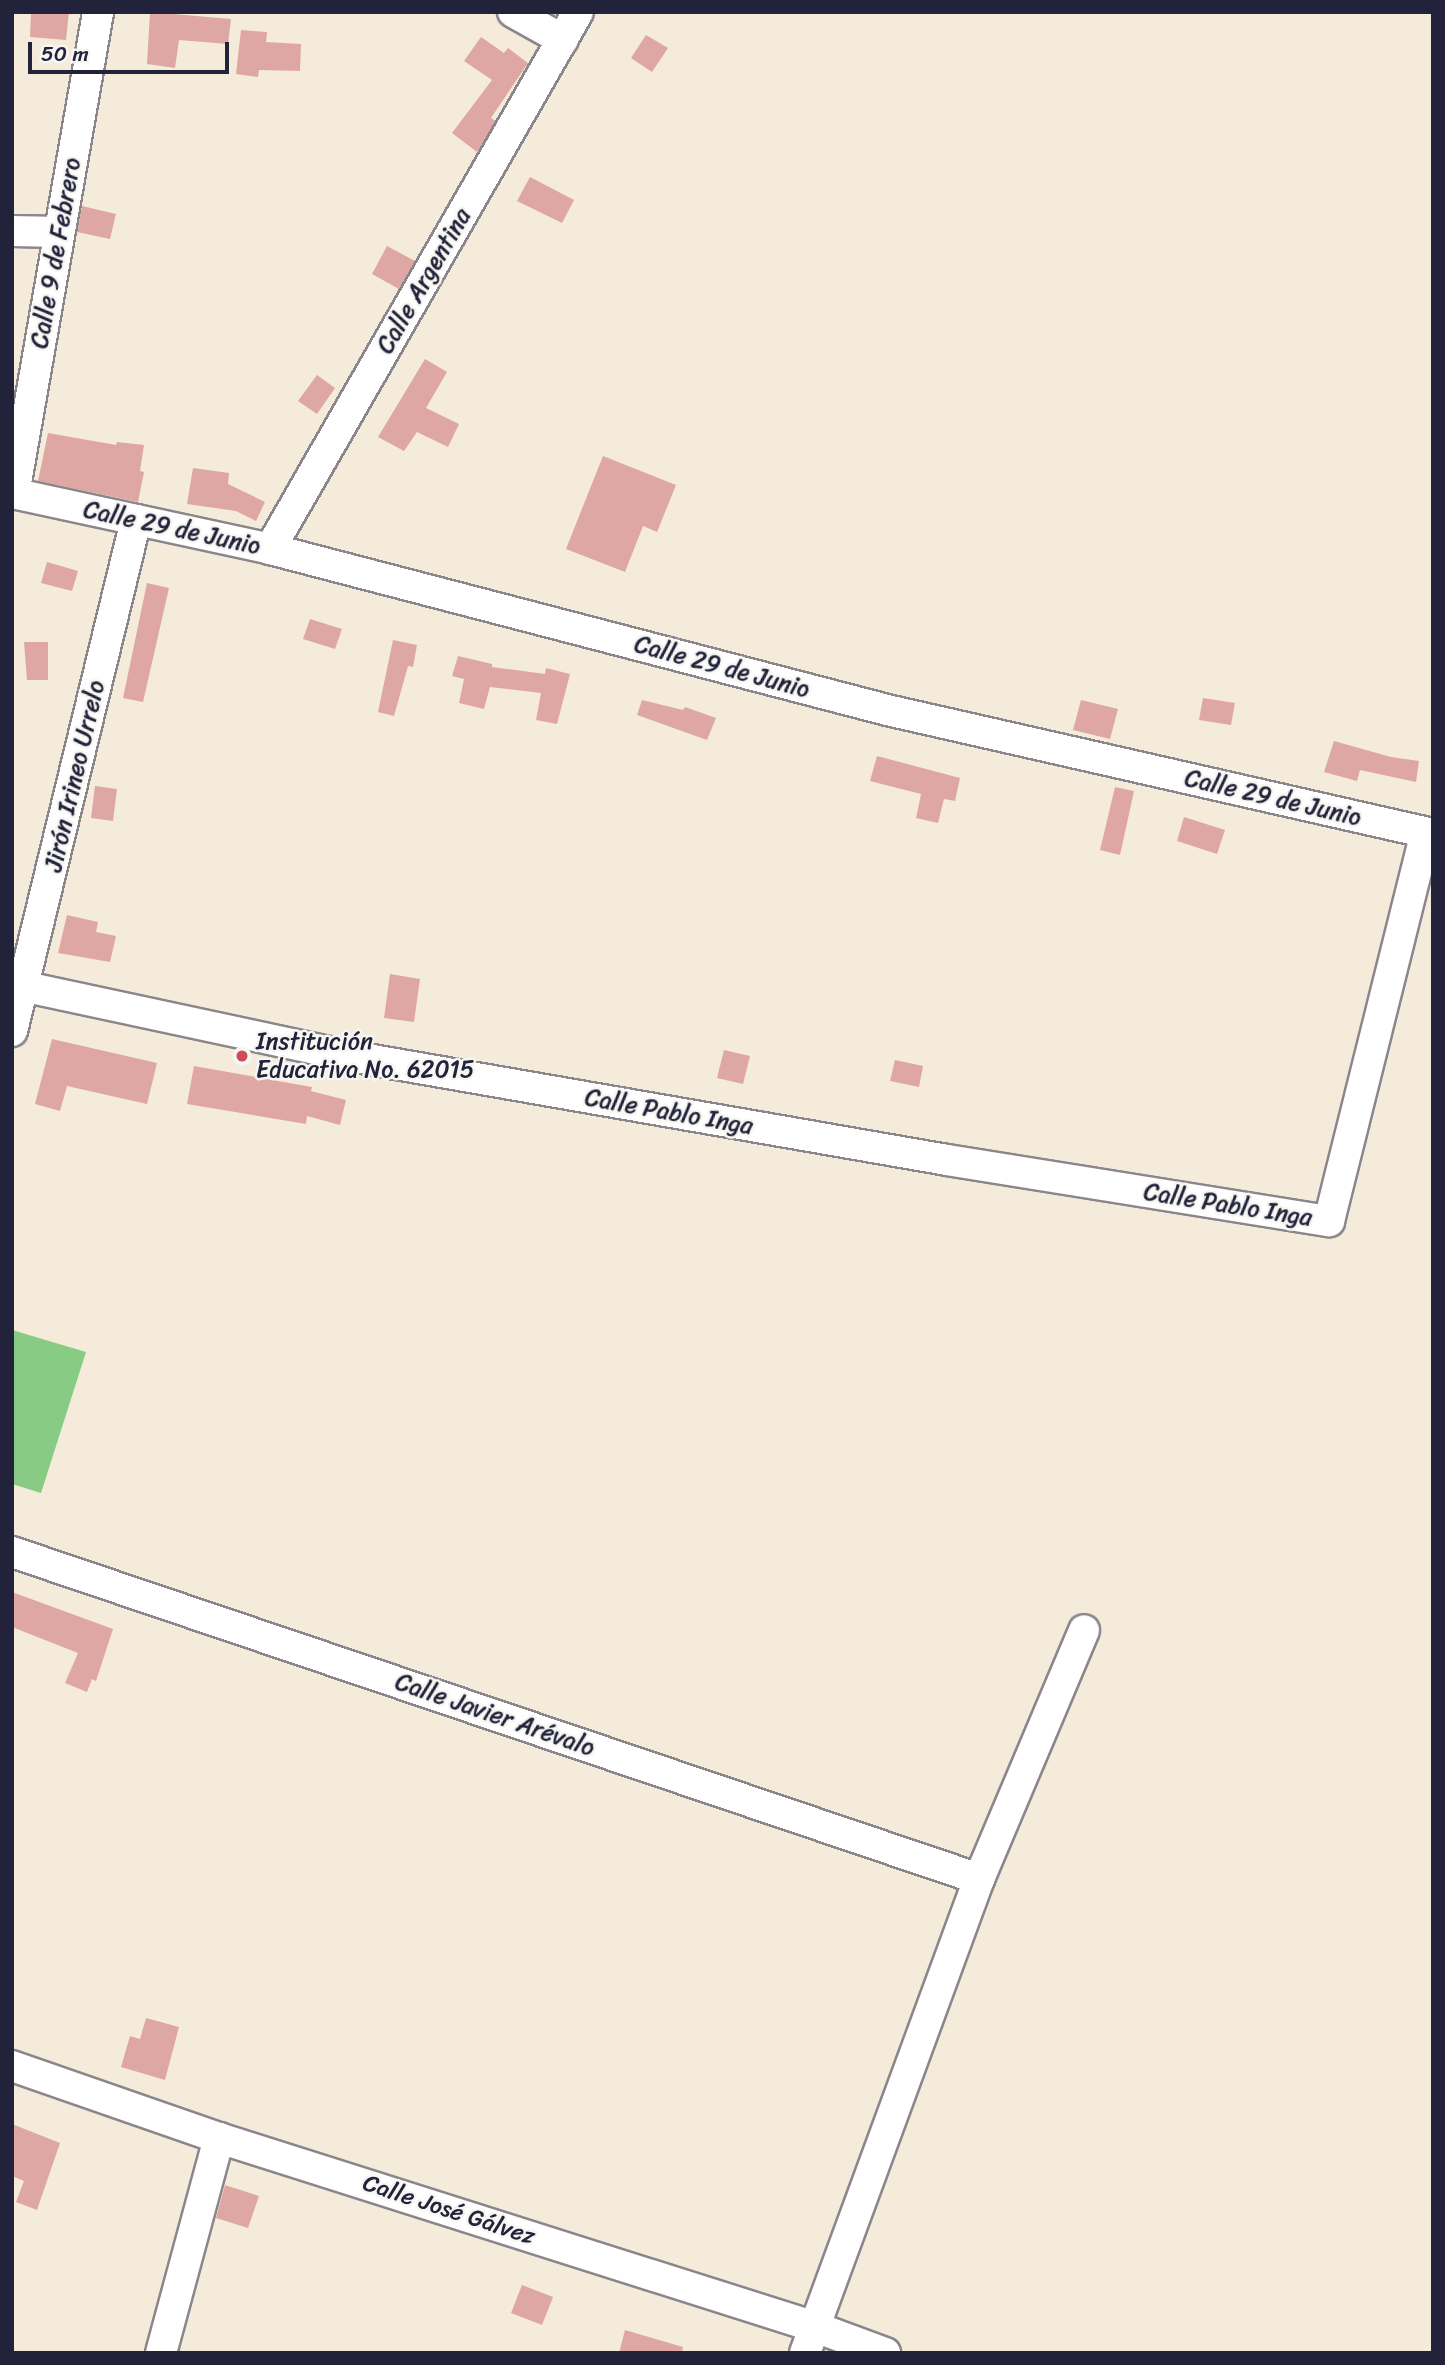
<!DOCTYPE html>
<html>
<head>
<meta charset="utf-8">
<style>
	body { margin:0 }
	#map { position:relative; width:1445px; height:2365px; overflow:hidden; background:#f4ebdb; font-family:Sriracha,sans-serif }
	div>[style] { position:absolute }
	.green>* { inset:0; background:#87cb84 }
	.building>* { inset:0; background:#dfa7a3 }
	.roads { filter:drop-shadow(2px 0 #8b868b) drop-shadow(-2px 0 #8b868b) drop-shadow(0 2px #8b868b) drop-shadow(0 -2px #8b868b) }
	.minor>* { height:30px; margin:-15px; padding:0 15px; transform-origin:15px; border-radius:15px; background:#fff }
	.dots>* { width:19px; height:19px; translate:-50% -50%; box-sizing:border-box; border:4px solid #f6f6f2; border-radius:50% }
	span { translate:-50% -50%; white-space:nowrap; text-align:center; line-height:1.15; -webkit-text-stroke:5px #f6f6f2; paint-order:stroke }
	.street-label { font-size:24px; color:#22223b }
	.poi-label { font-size:24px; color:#22223b }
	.left { translate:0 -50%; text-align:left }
	.frame { position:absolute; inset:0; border:14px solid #22223b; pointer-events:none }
	.scale { position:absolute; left:28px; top:42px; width:201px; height:32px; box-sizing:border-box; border:4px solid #22223b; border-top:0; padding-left:9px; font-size:21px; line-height:24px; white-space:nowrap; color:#22223b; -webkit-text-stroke:5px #f6f6f2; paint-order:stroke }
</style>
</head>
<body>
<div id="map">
	<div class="green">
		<div style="clip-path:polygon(12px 1330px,86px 1352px,41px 1493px,12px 1484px)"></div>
	</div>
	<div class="building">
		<div style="clip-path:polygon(31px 12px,69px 12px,66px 40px,30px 37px)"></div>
		<div style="clip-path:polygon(150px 12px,231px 19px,228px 44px,179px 40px,175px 68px,147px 64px)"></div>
		<div style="clip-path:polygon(241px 30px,267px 32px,266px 42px,301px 44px,300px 71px,259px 70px,258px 77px,236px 74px)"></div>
		<div style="clip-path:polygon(646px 35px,668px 48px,652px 72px,631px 58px)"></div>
		<div style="clip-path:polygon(481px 37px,504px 53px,508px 48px,528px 63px,491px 118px,496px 121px,477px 152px,452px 133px,492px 80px,464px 61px)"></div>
		<div style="clip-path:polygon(530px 177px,574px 200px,562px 223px,517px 201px)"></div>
		<div style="clip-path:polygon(82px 206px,116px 214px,110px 239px,77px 232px)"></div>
		<div style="clip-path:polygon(387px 246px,415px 261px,399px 289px,372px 274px)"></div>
		<div style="clip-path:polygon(425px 359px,447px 372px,426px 408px,459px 424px,448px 447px,417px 432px,404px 451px,378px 437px)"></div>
		<div style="clip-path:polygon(317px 375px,335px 388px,317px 414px,298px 401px)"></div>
		<div style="clip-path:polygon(48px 433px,116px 445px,117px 442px,144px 445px,140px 471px,144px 472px,138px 502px,38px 481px)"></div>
		<div style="clip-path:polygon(603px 456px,676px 485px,657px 532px,643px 526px,625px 572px,566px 549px)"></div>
		<div style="clip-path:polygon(193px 468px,229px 473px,228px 484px,265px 502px,256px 521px,236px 511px,187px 504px)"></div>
		<div style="clip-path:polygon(47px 562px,78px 571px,72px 591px,41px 583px)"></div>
		<div style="clip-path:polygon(147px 583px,169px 588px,143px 702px,123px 698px)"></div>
		<div style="clip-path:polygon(310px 619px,342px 629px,335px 649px,303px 639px)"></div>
		<div style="clip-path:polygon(393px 640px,417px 645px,413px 667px,408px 666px,394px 716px,378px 712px)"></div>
		<div style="clip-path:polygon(24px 642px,48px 642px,48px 680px,27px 680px)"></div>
		<div style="clip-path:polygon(458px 656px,492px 664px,492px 667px,545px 674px,546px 668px,570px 674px,557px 724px,536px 720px,541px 693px,490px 687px,484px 709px,459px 703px,464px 679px,452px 676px)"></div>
		<div style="clip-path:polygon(1203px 698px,1235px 703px,1231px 725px,1199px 720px)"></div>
		<div style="clip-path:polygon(642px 700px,683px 710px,685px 707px,716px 718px,707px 740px,637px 715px)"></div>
		<div style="clip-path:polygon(1081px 700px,1118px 709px,1110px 739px,1073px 730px)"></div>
		<div style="clip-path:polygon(1334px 741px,1391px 757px,1419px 761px,1416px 782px,1360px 770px,1357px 781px,1324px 772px)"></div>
		<div style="clip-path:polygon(877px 756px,960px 778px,955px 801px,944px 799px,938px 823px,916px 818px,921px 794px,870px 781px)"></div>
		<div style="clip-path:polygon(95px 786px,117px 789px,113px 821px,91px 818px)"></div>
		<div style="clip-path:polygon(1115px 787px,1134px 791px,1120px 855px,1100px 850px)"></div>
		<div style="clip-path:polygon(1184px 817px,1225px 830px,1217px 854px,1177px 841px)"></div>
		<div style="clip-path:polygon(67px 915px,98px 922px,96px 932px,116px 936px,110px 962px,58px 953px)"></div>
		<div style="clip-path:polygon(390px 974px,420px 979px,414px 1022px,384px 1018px)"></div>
		<div style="clip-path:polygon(52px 1039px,157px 1063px,147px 1104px,67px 1086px,60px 1111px,35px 1104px)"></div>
		<div style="clip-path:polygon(724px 1050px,750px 1056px,743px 1084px,717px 1078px)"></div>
		<div style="clip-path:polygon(895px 1060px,923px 1066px,919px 1087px,890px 1081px)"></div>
		<div style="clip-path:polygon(194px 1066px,312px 1087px,311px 1091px,346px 1100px,340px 1125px,307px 1116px,306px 1124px,187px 1104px)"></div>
		<div style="clip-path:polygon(12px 1592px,113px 1629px,96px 1681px,92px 1679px,87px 1692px,65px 1683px,78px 1653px,12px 1627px)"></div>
		<div style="clip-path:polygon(146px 2018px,179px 2027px,165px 2080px,121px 2067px,130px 2036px,140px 2039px)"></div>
		<div style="clip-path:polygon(12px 2124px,60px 2143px,37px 2210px,16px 2202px,24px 2181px,12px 2176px)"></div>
		<div style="clip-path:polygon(225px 2185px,259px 2196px,248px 2228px,216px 2218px)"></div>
		<div style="clip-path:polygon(522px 2285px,553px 2297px,542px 2325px,511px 2313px)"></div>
		<div style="clip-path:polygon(625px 2330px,683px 2347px,682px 2353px,619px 2353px)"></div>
	</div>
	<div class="roads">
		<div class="minor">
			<div style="left:513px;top:12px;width:57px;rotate:29.2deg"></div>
			<div style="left:12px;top:231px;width:47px;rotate:1.2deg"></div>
			<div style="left:12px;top:493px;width:264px;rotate:12.2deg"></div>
			<div style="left:270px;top:549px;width:638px;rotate:14.62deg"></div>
			<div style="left:887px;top:710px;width:560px;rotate:12.8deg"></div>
			<div style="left:14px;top:494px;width:489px;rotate:-80.1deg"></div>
			<div style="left:270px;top:549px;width:619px;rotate:-60.16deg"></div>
			<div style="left:12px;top:984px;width:333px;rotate:12.1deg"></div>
			<div style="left:338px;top:1054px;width:618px;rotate:9.87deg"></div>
			<div style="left:947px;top:1160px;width:387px;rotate:9.1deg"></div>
			<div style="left:1329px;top:1221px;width:400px;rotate:-76deg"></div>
			<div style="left:12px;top:1031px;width:526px;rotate:-76.36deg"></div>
			<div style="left:12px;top:1552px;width:1021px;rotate:18.68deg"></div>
			<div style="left:12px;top:2066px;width:219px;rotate:19.2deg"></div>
			<div style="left:219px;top:2138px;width:625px;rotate:17.59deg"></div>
			<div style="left:815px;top:2327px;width:75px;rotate:20.4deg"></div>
			<div style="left:161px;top:2353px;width:223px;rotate:-74.9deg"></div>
			<div style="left:805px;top:2353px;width:505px;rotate:-69.84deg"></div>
			<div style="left:979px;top:1879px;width:270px;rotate:-67.1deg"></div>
		</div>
	</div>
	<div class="dots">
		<div style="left:242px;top:1056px;background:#d1495b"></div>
	</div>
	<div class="street-label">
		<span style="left:56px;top:253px;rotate:-80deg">Calle 9 de Febrero</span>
		<span style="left:424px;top:281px;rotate:-60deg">Calle Argentina</span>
		<span style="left:172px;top:528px;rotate:12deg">Calle 29 de Junio</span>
		<span style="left:722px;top:667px;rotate:15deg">Calle 29 de Junio</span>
		<span style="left:75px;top:776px;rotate:-77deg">Jirón Irineo Urrelo</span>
		<span style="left:1273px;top:798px;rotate:13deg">Calle 29 de Junio</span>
		<span style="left:669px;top:1112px;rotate:10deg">Calle Pablo Inga</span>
		<span style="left:1228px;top:1205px;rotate:9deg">Calle Pablo Inga</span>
		<span style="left:495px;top:1715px;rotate:19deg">Calle Javier Arévalo</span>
		<span style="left:449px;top:2210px;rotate:18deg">Calle José Gálvez</span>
	</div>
	<div class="poi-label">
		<span class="left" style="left:256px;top:1056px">Institución<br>Educativa No. 62015</span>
	</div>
	<div class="frame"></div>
	<div class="scale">50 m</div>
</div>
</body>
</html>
